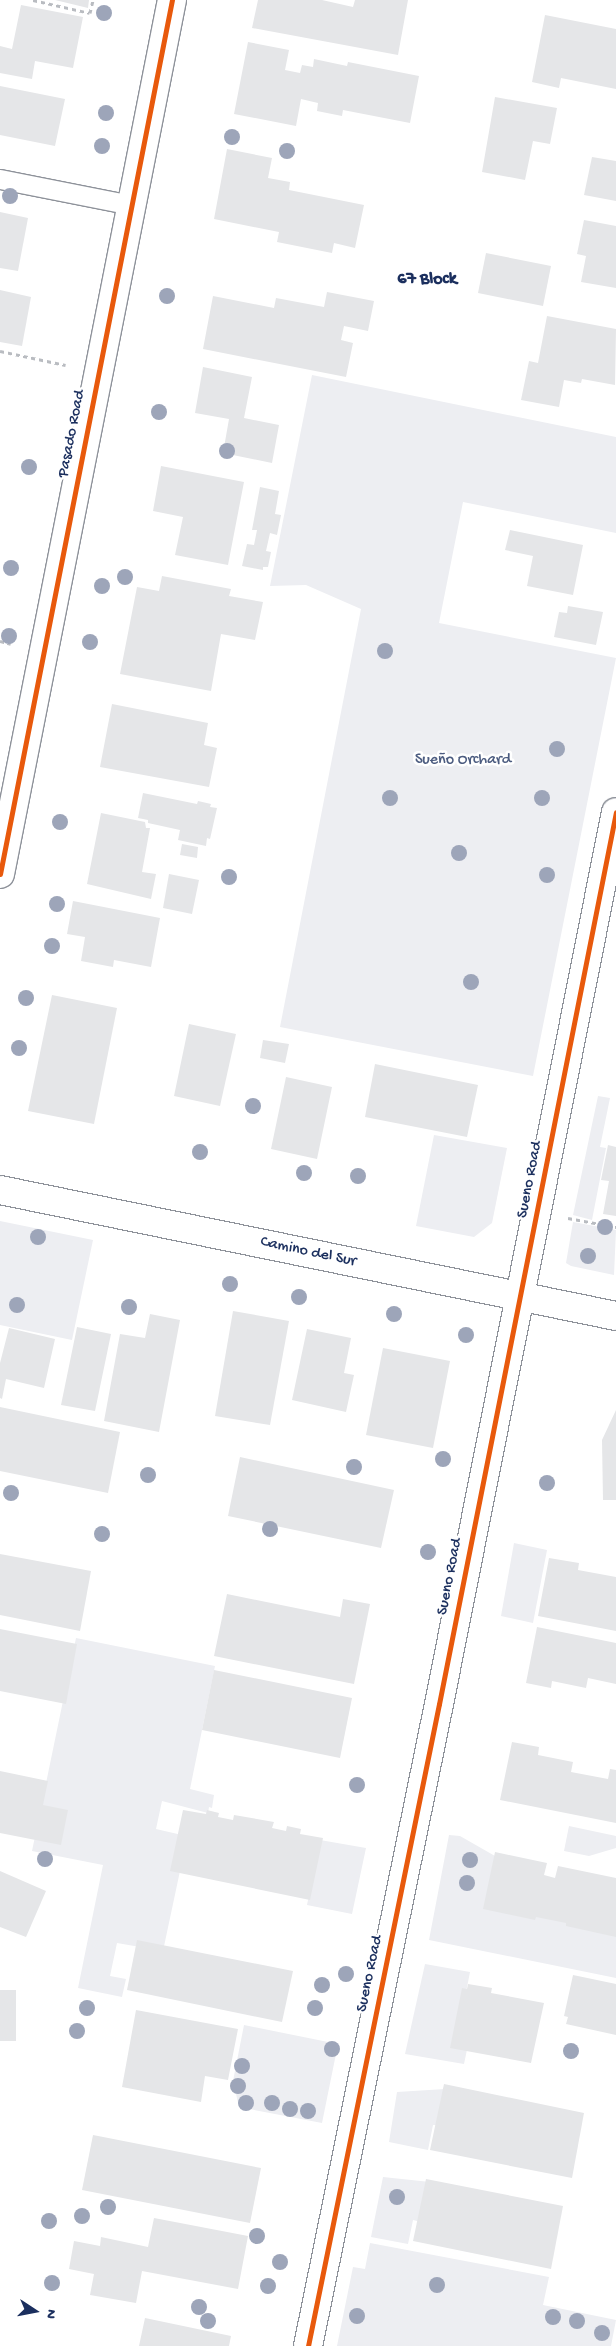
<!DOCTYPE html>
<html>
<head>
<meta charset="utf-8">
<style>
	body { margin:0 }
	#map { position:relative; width:616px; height:2346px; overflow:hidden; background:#fff; font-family:"Gochi Hand",sans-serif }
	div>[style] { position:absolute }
	.green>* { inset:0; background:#edeef2 }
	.building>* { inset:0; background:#e5e6e8 }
	.path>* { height:3px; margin-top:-1.5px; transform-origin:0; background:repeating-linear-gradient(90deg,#b9bcc1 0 4px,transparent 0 8px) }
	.roads { filter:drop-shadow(1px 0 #8e929a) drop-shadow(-1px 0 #8e929a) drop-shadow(0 1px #8e929a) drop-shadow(0 -1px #8e929a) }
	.service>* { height:19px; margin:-9.5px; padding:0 9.5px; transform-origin:9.5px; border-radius:9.5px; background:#fff }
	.minor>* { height:28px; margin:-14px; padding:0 14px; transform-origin:14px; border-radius:14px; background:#fff }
	.cycleway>* { height:5px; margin:-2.5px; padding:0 2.5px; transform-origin:2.5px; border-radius:2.5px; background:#e8590c }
	.trees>* { width:16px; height:16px; margin:-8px; border-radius:50%; background:#9da5b9 }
	span { translate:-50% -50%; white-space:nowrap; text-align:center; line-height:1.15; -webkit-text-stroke:5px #fff; paint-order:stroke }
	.street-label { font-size:16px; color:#1b2f5e }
	.park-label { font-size:16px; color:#4c5c80 }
	.neighbourhood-label { font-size:18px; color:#1b2f5e; font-weight:700 }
	.north { position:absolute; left:10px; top:2286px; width:50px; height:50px; -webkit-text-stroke:4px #fff; paint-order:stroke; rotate:101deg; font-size:14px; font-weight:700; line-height:20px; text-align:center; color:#1b2f5e }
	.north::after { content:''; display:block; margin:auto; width:18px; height:22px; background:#1b2f5e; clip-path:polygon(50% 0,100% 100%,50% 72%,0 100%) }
</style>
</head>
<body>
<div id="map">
	<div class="green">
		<div style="clip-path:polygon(312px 375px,616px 437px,616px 533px,463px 502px,439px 623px,616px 658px,533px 1076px,280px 1027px,361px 609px,306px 585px,270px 586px)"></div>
		<div style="clip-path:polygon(598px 1096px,610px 1098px,600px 1147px,606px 1148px,592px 1220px,573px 1215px)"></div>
		<div style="clip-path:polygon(434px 1135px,507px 1148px,492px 1223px,474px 1237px,416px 1226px)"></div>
		<div style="clip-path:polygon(0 1221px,93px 1240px,72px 1340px,0 1325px)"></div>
		<div style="clip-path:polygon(573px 1222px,616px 1230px,614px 1275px,571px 1266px,566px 1263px)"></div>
		<div style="clip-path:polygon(514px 1543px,547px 1550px,533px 1623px,501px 1616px)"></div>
		<div style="clip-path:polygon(76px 1638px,215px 1666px,190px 1789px,214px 1795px,212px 1808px,209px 1807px,208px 1813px,162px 1801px,156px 1829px,182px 1835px,180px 1871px,163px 1951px,117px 1943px,110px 1976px,126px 1979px,122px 1997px,78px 1988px,103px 1865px,32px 1851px)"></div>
		<div style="clip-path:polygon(569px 1826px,616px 1836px,616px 1848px,589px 1856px,564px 1851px)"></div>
		<div style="clip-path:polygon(449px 1835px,460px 1836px,502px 1860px,616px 1913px,616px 1978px,429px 1940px)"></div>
		<div style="clip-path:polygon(320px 1840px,366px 1848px,352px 1914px,307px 1905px)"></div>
		<div style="clip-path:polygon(425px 1964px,470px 1972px,456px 2043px,468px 2045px,464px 2064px,405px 2054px)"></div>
		<div style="clip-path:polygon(244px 2025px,338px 2044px,322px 2123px,239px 2107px,233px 2081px)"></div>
		<div style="clip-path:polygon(445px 2089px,437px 2125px,433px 2125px,428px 2150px,389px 2142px,397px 2092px)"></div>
		<div style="clip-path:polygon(383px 2177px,430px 2182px,421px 2222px,413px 2220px,408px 2244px,371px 2237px)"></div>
		<div style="clip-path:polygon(370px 2243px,549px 2277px,543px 2305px,616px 2320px,611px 2346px,337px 2346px,353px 2267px,365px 2269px)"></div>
	</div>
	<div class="building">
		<div style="clip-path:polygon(55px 0,89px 0,88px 8px)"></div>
		<div style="clip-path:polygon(258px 0,322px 0,353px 7px,355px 0,408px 0,398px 55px,252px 28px)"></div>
		<div style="clip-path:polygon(21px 5px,83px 17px,73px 68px,35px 61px,32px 79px,0 73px,0 46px,12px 49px)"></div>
		<div style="clip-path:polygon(545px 15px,616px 29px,616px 89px,561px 78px,559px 88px,532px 82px)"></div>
		<div style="clip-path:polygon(248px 42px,289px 50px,285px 70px,300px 73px,302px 65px,313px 67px,314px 59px,347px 66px,348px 62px,419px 76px,410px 123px,343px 110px,342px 116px,317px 111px,318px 103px,301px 99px,296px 126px,234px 114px)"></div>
		<div style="clip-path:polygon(0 86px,65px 99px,55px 146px,0 135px)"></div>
		<div style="clip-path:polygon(495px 97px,557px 108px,550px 144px,533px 141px,525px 180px,482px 172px)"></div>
		<div style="clip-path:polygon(227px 149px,272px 158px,268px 178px,290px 182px,289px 190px,364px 205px,355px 248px,334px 243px,332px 253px,277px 242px,279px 232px,214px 219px)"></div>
		<div style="clip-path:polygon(592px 157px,616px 161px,616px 201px,584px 195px)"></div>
		<div style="clip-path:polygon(0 212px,28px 218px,18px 271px,0 268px)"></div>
		<div style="clip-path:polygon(584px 220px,616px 226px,616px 288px,581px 282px,586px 256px,577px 254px)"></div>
		<div style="clip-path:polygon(486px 253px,551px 266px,543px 306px,478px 293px)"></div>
		<div style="clip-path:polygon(0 290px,31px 297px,22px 346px,0 342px)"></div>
		<div style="clip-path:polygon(327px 292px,374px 301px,368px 331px,344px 326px,341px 340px,353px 343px,346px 377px,203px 349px,213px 296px,274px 308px,276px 298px,324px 307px)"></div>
		<div style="clip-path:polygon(547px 316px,616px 329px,615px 385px,582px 379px,581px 383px,564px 380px,559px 407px,521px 400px,529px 361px,538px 363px)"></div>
		<div style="clip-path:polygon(203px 367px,252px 377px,244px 418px,279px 425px,272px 463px,223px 453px,229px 419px,195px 413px)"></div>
		<div style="clip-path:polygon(161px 466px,244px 482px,228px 565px,175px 555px,183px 517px,153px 511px)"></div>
		<div style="clip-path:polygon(260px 487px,279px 491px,275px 514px,281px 515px,277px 535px,270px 533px,266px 551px,271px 552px,268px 567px,263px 567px,263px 570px,242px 566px,247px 544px,254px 545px,257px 530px,252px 530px)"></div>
		<div style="clip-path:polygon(510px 530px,583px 545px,573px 595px,527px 586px,533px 556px,505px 550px)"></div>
		<div style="clip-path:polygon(162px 576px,231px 589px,229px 596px,263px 602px,255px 640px,221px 634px,211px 691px,120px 674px,137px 587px,159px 591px)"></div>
		<div style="clip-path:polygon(568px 606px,603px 612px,596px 645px,554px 637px,559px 612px,567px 613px)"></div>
		<div style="clip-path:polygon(112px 704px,208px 723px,204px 745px,217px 748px,209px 787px,100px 767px)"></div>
		<div style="clip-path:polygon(143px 793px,197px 804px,198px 801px,211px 804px,210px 807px,217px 808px,210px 839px,207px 838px,206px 846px,178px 840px,180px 830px,148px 823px,148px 820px,138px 818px)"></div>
		<div style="clip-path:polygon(101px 813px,145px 822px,146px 828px,150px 828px,142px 872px,156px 874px,151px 899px,87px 884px)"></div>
		<div style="clip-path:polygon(182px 844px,198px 847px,197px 858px,180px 855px)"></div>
		<div style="clip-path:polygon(169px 874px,199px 880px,192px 914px,163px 908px)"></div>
		<div style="clip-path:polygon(73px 901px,160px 918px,151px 967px,114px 960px,113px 967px,81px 961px,85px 937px,67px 934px)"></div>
		<div style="clip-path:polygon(52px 995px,117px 1008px,94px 1124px,28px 1111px)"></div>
		<div style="clip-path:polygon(189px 1024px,236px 1034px,220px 1106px,174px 1096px)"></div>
		<div style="clip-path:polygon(263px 1040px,289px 1044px,285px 1063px,260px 1058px)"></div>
		<div style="clip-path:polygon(375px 1064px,478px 1085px,467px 1137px,365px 1117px)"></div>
		<div style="clip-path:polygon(286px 1077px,332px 1087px,317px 1159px,271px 1149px)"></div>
		<div style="clip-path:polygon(608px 1145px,616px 1147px,616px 1216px,603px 1214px,609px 1181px,601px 1180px)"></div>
		<div style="clip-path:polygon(233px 1311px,289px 1321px,270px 1425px,215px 1416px)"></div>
		<div style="clip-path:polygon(150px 1314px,180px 1320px,159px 1432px,104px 1421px,120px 1334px,145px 1338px)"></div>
		<div style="clip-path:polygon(77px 1327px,111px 1334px,95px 1411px,61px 1405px)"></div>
		<div style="clip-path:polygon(9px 1328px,55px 1339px,44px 1388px,6px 1379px,2px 1399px,0 1398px,0 1363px)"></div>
		<div style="clip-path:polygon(307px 1329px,351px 1338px,344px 1373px,354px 1375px,346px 1412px,292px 1400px)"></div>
		<div style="clip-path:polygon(383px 1348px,450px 1361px,433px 1448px,366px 1435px)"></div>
		<div style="clip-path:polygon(0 1407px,120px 1432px,108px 1493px,0 1471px)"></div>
		<div style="clip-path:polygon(616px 1410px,616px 1500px,603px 1500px,602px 1440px)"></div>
		<div style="clip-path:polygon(240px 1457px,394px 1490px,381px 1548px,228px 1516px)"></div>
		<div style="clip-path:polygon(0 1554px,91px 1571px,80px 1631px,0 1615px)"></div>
		<div style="clip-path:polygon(549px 1558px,579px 1563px,578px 1570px,616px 1577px,616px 1631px,538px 1616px)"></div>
		<div style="clip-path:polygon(227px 1594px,340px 1617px,343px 1599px,370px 1604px,354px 1684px,214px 1656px)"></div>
		<div style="clip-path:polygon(537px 1627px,616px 1643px,616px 1684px,588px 1678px,586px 1688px,552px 1681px,551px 1688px,526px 1683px)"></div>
		<div style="clip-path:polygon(0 1629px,77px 1644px,66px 1704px,0 1691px)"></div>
		<div style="clip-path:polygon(214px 1670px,352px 1698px,340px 1758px,202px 1730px)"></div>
		<div style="clip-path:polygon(512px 1742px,539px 1747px,538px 1755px,573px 1762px,571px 1772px,608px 1779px,610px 1769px,616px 1770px,616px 1823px,500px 1800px)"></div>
		<div style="clip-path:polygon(0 1771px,48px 1781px,43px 1805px,68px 1810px,61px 1845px,0 1833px)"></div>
		<div style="clip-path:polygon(183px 1810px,206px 1814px,207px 1810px,219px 1813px,218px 1817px,233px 1820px,234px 1815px,274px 1822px,272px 1828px,286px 1831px,287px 1826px,301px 1829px,300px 1834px,323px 1838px,310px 1900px,170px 1871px)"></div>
		<div style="clip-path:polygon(495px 1852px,547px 1863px,544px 1875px,555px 1878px,558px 1866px,616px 1878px,616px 1937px,566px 1926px,566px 1923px,536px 1917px,535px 1920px,483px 1909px)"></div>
		<div style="clip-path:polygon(0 1871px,46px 1891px,26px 1937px,0 1927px)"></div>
		<div style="clip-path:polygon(137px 1940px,293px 1971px,282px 2022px,127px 1990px)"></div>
		<div style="clip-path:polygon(573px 1975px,616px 1984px,616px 2035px,566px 2024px,568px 2017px,564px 2016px)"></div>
		<div style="clip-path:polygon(468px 1984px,492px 1988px,491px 1993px,544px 2003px,531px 2063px,450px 2048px,462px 1988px,467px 1989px)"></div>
		<div style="clip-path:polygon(0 1990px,16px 1990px,16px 2041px,0 2041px)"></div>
		<div style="clip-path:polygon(136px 2010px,238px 2029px,228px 2080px,205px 2076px,201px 2102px,122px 2087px)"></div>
		<div style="clip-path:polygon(444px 2084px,584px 2113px,572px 2178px,430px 2150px)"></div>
		<div style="clip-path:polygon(93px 2135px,261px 2168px,250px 2223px,82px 2190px)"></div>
		<div style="clip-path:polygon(426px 2179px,563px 2206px,551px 2269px,413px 2241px)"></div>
		<div style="clip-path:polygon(154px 2218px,248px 2236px,238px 2289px,142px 2271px,136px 2303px,90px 2295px,94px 2274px,69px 2269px,74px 2241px,100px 2246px,101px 2237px,148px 2247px)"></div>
		<div style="clip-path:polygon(145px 2318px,231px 2336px,229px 2346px,139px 2346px)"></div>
	</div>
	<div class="path">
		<div style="left:33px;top:0;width:58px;rotate:12.8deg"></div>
		<div style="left:90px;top:13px;width:13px;rotate:-77deg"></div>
		<div style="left:0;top:351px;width:67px;rotate:12deg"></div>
		<div style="left:0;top:641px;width:11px;rotate:15deg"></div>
		<div style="left:568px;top:1218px;width:49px;rotate:10.6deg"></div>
	</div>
	<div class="roads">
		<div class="service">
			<div style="left:0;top:179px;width:134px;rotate:11.2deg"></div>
		</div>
		<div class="minor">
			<div style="left:0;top:874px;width:891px;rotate:-78.87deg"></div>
			<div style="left:0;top:1190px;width:629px;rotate:11.56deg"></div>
			<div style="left:308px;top:2346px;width:655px;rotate:-78.47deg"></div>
			<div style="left:439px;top:1704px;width:909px;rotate:-78.78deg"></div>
		</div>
	</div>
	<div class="cycleway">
		<div style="left:0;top:874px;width:891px;rotate:-78.87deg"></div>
		<div style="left:308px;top:2346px;width:655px;rotate:-78.47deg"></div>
		<div style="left:439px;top:1704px;width:909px;rotate:-78.78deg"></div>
	</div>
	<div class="trees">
		<div style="left:104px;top:13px"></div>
		<div style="left:106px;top:113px"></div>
		<div style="left:232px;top:137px"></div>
		<div style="left:102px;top:146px"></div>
		<div style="left:287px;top:151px"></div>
		<div style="left:10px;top:196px"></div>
		<div style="left:167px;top:296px"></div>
		<div style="left:159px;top:412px"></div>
		<div style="left:227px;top:451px"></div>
		<div style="left:29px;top:467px"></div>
		<div style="left:11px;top:568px"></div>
		<div style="left:125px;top:577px"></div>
		<div style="left:102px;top:586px"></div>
		<div style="left:9px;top:636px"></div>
		<div style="left:90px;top:642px"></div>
		<div style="left:385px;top:651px"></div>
		<div style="left:557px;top:749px"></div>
		<div style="left:390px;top:798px"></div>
		<div style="left:542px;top:798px"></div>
		<div style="left:60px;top:822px"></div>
		<div style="left:459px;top:853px"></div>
		<div style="left:547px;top:875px"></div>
		<div style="left:229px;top:877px"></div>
		<div style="left:57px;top:904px"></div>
		<div style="left:52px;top:946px"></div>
		<div style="left:471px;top:982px"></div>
		<div style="left:26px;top:998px"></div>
		<div style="left:19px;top:1048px"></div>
		<div style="left:253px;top:1106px"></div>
		<div style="left:200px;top:1152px"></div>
		<div style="left:304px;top:1173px"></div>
		<div style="left:358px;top:1176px"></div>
		<div style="left:605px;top:1227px"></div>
		<div style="left:38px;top:1237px"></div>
		<div style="left:588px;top:1256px"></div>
		<div style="left:230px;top:1284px"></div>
		<div style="left:299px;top:1297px"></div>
		<div style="left:17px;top:1305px"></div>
		<div style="left:129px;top:1307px"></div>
		<div style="left:394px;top:1314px"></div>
		<div style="left:466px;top:1335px"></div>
		<div style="left:443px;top:1459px"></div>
		<div style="left:354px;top:1467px"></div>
		<div style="left:148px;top:1475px"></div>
		<div style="left:547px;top:1483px"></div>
		<div style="left:11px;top:1493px"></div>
		<div style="left:270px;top:1529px"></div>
		<div style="left:102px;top:1534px"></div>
		<div style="left:428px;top:1552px"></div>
		<div style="left:357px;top:1785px"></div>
		<div style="left:45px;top:1859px"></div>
		<div style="left:470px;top:1860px"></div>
		<div style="left:467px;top:1883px"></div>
		<div style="left:346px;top:1974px"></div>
		<div style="left:322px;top:1985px"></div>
		<div style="left:87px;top:2008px"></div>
		<div style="left:315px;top:2008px"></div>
		<div style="left:77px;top:2031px"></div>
		<div style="left:332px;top:2049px"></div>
		<div style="left:571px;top:2051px"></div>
		<div style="left:242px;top:2066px"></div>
		<div style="left:238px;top:2086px"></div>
		<div style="left:246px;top:2103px"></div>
		<div style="left:272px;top:2103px"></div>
		<div style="left:290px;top:2109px"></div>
		<div style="left:308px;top:2111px"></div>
		<div style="left:397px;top:2197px"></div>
		<div style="left:108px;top:2207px"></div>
		<div style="left:82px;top:2216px"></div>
		<div style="left:49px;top:2221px"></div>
		<div style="left:257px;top:2236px"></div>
		<div style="left:280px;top:2262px"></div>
		<div style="left:52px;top:2283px"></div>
		<div style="left:437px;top:2285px"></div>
		<div style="left:268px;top:2286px"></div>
		<div style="left:199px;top:2307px"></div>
		<div style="left:357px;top:2316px"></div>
		<div style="left:553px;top:2317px"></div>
		<div style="left:208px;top:2321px"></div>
		<div style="left:577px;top:2321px"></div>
		<div style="left:602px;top:2333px"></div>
	</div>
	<div class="street-label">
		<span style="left:73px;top:434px;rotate:-79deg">Pasado Road</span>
		<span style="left:531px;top:1180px;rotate:-79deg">Sueno Road</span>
		<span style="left:308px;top:1253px;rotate:12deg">Camino del Sur</span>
		<span style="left:451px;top:1577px;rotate:-79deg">Sueno Road</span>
		<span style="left:371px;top:1974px;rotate:-78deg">Sueno Road</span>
	</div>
	<div class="park-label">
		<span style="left:463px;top:761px">Sueño Orchard</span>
	</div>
	<div class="neighbourhood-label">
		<span style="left:427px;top:280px">67 Block</span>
	</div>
	<div class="north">N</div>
</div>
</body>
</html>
